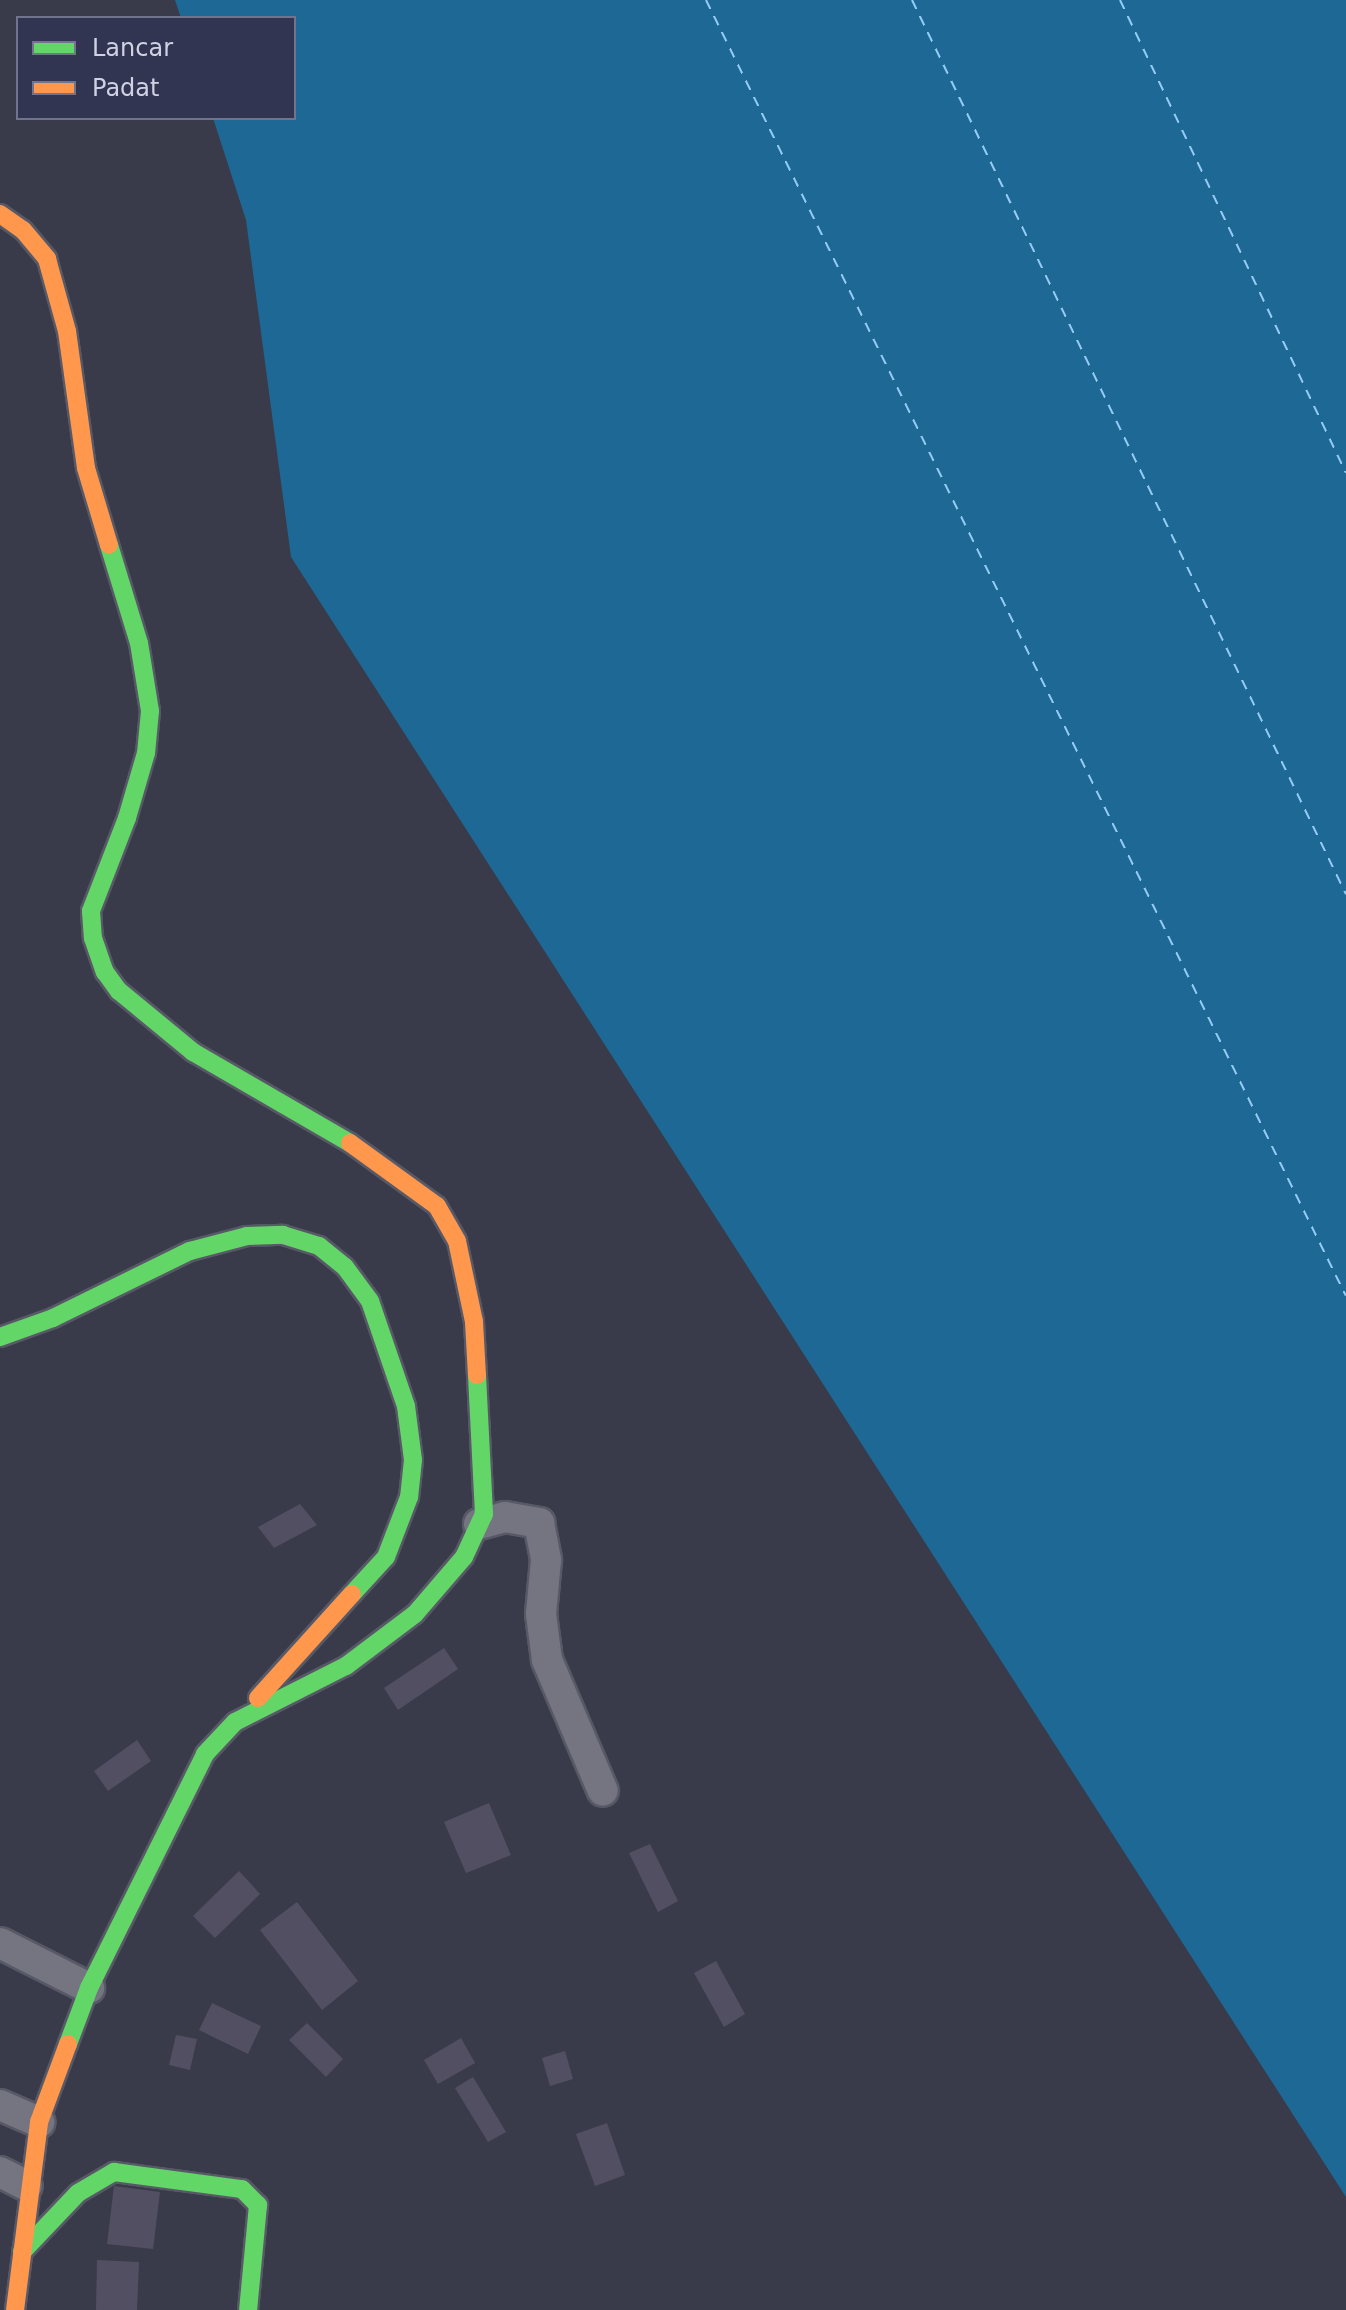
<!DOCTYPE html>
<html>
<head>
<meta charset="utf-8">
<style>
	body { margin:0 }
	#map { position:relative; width:1346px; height:2310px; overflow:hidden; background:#393b4a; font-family:"DejaVu Sans",sans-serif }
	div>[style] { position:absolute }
	.water>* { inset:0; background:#1e6895 }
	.ferry>* { height:2px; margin-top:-1px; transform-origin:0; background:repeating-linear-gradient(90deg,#94ccf5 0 10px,transparent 0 18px) }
	.building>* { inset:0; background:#534f62 }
	.roads { filter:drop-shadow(2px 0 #575966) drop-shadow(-2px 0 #575966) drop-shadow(0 2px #575966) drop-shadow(0 -2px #575966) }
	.street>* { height:30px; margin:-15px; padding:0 15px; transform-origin:15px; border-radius:15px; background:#747581 }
	.fast>* { height:18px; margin:-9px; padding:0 9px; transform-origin:9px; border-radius:9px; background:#63d668 }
	.slow>* { height:18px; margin:-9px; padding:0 9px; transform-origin:9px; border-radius:9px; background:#ff974d }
	span { translate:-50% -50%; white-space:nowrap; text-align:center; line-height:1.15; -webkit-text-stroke:7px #323551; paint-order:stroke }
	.legend { position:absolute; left:16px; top:16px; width:280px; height:104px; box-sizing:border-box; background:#323551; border:2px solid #71748c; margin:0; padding:10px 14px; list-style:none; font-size:24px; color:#d0d2e4 }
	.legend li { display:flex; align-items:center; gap:16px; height:40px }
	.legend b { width:40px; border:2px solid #71748c }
</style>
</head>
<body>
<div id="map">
	<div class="water">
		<div style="clip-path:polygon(175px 0,1346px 0,1346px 2197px,291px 557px,246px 220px,213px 118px,294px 118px,294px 18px,181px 18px)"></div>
	</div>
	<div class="ferry">
		<div style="left:706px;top:0;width:1445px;rotate:63.72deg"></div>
		<div style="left:912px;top:0;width:994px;rotate:64.11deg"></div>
		<div style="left:1120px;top:0;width:524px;rotate:64.46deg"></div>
	</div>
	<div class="building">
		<div style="clip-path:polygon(300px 1504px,317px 1525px,274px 1548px,258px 1527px)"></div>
		<div style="clip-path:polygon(444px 1648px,458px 1669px,398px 1710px,384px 1688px)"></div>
		<div style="clip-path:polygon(137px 1740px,151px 1761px,108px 1791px,94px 1771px)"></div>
		<div style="clip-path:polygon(489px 1803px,511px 1855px,466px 1873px,444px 1822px)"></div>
		<div style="clip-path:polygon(650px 1844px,678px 1901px,658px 1912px,629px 1853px)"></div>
		<div style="clip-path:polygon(239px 1871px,260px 1894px,215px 1938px,193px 1916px)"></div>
		<div style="clip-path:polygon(297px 1902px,358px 1981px,322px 2010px,260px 1930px)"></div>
		<div style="clip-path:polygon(716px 1961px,745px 2014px,724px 2027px,694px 1973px)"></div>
		<div style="clip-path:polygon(212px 2003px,261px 2026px,248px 2054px,199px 2030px)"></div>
		<div style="clip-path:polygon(307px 2023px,343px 2059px,326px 2077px,289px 2040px)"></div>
		<div style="clip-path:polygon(176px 2035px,197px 2039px,190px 2070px,169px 2065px)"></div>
		<div style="clip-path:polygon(461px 2038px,475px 2063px,438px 2084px,424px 2060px)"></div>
		<div style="clip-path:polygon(565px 2051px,573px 2079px,550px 2086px,542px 2058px)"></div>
		<div style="clip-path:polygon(473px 2077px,506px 2132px,488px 2142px,455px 2088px)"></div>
		<div style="clip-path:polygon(607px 2123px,625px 2175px,595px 2186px,576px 2134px)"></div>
		<div style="clip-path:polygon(114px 2186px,160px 2192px,153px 2249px,107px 2244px)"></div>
		<div style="clip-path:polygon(97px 2260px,139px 2262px,137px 2310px,96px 2310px)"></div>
	</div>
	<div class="roads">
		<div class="street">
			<div style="left:479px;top:1524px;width:27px;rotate:-15deg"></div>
			<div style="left:505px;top:1517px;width:35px;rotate:10deg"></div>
			<div style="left:539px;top:1523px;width:38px;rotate:79deg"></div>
			<div style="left:546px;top:1560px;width:54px;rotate:95.3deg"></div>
			<div style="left:541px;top:1614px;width:46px;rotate:82.6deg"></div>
			<div style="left:547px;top:1660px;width:142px;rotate:66.9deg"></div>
			<div style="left:0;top:1943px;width:100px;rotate:26.8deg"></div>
			<div style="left:0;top:2105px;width:43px;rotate:23.6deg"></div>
			<div style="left:0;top:2172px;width:30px;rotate:27deg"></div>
		</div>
		<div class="fast">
			<div style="left:109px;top:545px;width:102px;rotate:73deg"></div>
			<div style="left:139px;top:643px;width:69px;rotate:80.8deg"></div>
			<div style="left:150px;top:711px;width:42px;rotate:95.4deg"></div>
			<div style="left:146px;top:753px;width:68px;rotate:106.3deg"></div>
			<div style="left:127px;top:818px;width:100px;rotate:111.2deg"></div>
			<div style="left:91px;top:911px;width:27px;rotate:86deg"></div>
			<div style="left:93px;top:938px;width:36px;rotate:71deg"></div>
			<div style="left:105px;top:972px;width:24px;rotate:54deg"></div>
			<div style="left:119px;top:991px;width:96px;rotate:39.5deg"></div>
			<div style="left:193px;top:1052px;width:181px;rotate:30.1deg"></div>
			<div style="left:0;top:1337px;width:56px;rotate:-19.7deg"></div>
			<div style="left:53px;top:1318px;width:153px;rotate:-26.1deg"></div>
			<div style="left:190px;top:1251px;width:59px;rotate:-14.7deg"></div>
			<div style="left:247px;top:1236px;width:36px;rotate:-2deg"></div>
			<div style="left:283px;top:1235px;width:38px;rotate:17deg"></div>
			<div style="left:319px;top:1246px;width:33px;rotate:39deg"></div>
			<div style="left:345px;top:1267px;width:42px;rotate:53.7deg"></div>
			<div style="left:370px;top:1301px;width:111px;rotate:71.1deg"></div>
			<div style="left:406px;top:1406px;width:54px;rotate:82.6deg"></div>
			<div style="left:413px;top:1460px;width:37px;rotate:96deg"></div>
			<div style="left:409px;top:1497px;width:64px;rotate:111deg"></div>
			<div style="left:386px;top:1557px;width:50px;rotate:132.6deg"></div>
			<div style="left:68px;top:2044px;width:60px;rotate:-69.4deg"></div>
			<div style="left:89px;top:1988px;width:261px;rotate:-63.6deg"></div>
			<div style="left:205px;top:1754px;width:44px;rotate:-46.8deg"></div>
			<div style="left:235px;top:1722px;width:124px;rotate:-26.8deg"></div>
			<div style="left:346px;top:1666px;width:86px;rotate:-37deg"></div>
			<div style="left:415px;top:1614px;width:75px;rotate:-49.3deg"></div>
			<div style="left:464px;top:1557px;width:47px;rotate:-65.1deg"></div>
			<div style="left:484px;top:1514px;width:139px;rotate:-92.9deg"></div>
			<div style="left:22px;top:2252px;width:81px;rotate:-46.5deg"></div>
			<div style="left:78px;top:2193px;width:42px;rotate:-30.3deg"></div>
			<div style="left:114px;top:2172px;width:129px;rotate:7.6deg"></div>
			<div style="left:242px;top:2189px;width:23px;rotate:45deg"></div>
			<div style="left:258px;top:2205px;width:105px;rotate:95.4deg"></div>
		</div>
		<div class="slow">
			<div style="left:0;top:214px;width:28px;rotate:35deg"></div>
			<div style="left:23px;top:230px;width:38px;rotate:50deg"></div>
			<div style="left:47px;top:259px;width:75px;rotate:74.5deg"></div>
			<div style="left:67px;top:331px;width:138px;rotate:82.1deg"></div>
			<div style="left:86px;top:468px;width:80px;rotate:73.4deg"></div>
			<div style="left:350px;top:1143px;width:107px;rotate:35.9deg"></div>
			<div style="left:437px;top:1206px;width:40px;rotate:60.3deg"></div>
			<div style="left:457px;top:1241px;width:83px;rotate:78.1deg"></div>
			<div style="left:474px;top:1322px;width:53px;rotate:86.8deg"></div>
			<div style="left:258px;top:1698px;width:140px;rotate:-47.9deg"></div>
			<div style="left:15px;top:2310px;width:190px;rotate:-82.7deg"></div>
			<div style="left:39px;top:2122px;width:83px;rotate:-69.6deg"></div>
		</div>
	</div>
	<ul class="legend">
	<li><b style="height:10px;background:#63d668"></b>Lancar</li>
	<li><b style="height:10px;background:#ff974d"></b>Padat</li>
	</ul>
</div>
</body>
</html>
